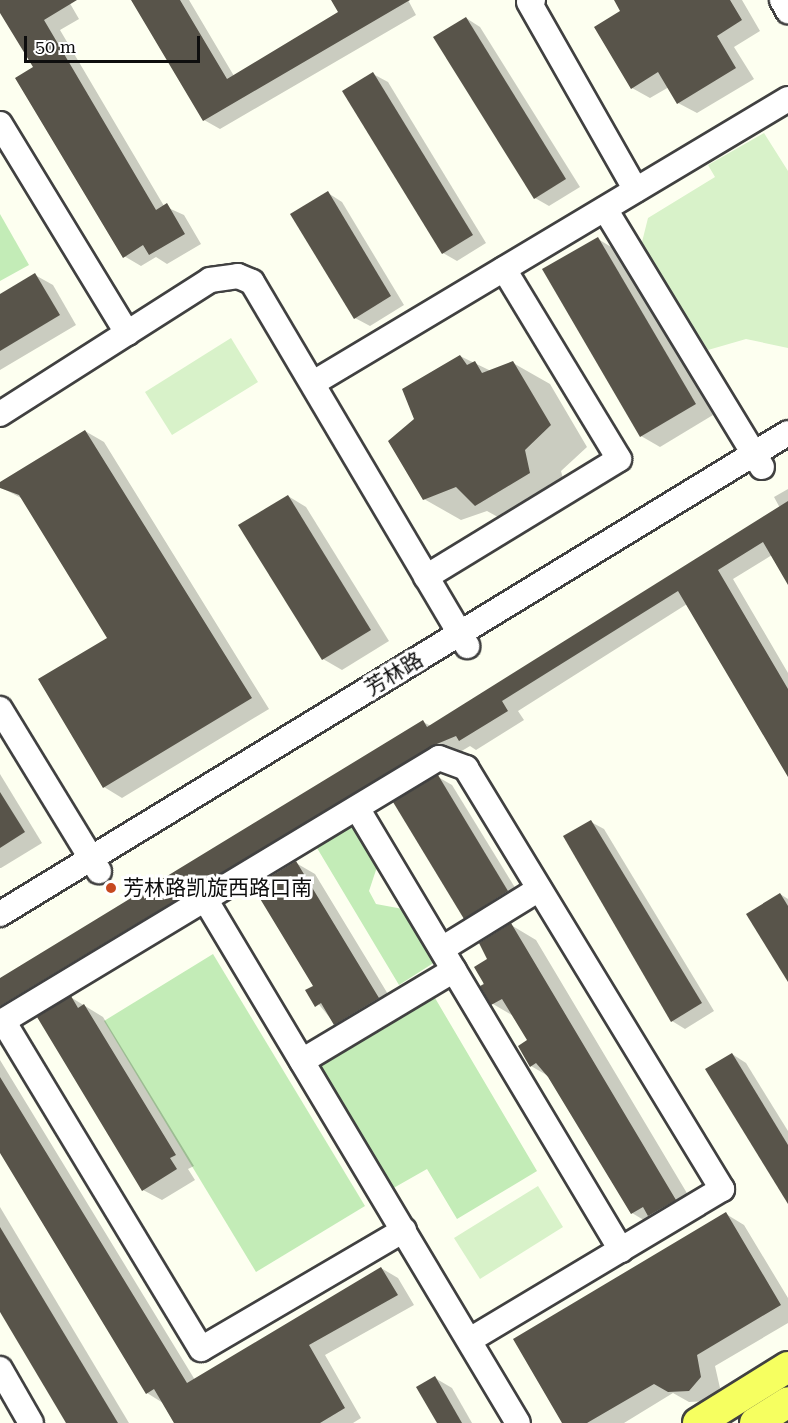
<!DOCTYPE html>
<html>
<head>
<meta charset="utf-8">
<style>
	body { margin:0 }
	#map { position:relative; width:788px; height:1423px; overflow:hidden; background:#fdfff0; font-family:"Roboto Serif","Noto Sans SC",serif }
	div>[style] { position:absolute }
	.green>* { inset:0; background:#c3ecb7 }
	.pitch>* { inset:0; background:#d8f2c9 }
	.shadow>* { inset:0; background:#0003 }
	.building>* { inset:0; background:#58544a }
	.roads { filter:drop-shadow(2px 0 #414141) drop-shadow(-2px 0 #414141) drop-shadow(0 2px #414141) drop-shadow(0 -2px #414141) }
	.minor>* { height:24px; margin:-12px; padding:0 12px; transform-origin:12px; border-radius:12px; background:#fff }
	.major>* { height:30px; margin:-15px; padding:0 15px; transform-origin:15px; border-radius:15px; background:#f6ff60 }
	.dots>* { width:16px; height:16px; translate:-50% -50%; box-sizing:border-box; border:3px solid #fff; border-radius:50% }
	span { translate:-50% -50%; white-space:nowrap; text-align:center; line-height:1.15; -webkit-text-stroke:6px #fff; paint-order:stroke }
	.street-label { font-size:21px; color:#0e0e0e }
	.poi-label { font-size:21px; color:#0e0e0e }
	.left { translate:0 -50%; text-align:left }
	.scale { position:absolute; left:24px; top:36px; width:176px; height:27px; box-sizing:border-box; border:3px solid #0e0e0e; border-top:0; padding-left:8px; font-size:18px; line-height:21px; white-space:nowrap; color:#0e0e0e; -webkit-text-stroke:4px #fff; paint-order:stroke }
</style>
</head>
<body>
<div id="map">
	<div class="green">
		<div style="clip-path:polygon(0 214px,29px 265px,0 281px)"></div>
		<div style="clip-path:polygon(352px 826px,377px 867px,369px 891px,376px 904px,403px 909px,435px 962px,399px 985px,317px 848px)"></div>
		<div style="clip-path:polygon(213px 954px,365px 1206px,256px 1272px,104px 1021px)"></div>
		<div style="clip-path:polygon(435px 998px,537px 1171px,457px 1219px,427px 1169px,390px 1190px,318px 1067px)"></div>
	</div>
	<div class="pitch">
		<div style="clip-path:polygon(764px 133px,788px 171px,788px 348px,746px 339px,708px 350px,641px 246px,648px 218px,715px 177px,708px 165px)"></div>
		<div style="clip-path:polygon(231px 338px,258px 382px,172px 435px,145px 392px)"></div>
		<div style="clip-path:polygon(538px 1186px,563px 1227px,480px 1279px,454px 1238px)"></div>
	</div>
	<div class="shadow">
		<div style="clip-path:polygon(0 0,68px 0,79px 19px,60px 30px,164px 206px,184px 215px,201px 244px,167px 264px,156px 257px,141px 266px,124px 256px,35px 68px,0 10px)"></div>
		<div style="clip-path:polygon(133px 0,189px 0,234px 76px,340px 12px,333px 0,408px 0,416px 15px,220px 129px,204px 120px)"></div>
		<div style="clip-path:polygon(615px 0,742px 0,760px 31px,734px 47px,754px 79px,697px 113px,678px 103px,669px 87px,650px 98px,632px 88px,622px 11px)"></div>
		<div style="clip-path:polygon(466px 18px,480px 27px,580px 187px,549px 206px,535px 198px)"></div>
		<div style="clip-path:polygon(373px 74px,388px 82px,486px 243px,457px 261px,443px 253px)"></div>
		<div style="clip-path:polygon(328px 193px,342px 202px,404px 305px,370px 326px,355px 318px)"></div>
		<div style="clip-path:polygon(598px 239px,616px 250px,713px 415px,660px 447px,641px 436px)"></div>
		<div style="clip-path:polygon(35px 275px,53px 285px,76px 325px,0 370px,0 296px)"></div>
		<div style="clip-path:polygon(460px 356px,491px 371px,513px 363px,550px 384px,587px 447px,561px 471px,567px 494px,514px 526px,487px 511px,461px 520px,424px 499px,416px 419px)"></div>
		<div style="clip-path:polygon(85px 431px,104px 442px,269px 709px,122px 798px,104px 787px,109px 638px,23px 499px,0 487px)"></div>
		<div style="clip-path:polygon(788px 489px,788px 582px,772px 555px,733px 579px,788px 673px,788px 775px,687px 604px,518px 711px,524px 720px,476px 750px,470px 746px,0 1029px,0 980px,423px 722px,431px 726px,780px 508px,774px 497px)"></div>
		<div style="clip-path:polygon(288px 496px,306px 507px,389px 641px,342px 670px,323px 659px,240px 526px)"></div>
		<div style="clip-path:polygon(0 774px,42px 843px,1px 868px,0 868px)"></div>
		<div style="clip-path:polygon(438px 777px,452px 785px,522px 899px,480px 926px,465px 917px)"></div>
		<div style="clip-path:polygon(591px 822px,604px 829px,714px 1011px,685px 1029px,672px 1021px)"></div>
		<div style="clip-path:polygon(296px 863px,315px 874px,397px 1009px,354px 1035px,335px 1024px,307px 990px,315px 986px)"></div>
		<div style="clip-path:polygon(780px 894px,788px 899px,788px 979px)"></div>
		<div style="clip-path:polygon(511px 925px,536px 940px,700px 1215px,657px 1228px,632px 1213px,550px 1077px,531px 1066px,529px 1041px,515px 1017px,493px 1004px,482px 987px,489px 959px)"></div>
		<div style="clip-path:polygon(72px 998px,103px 1017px,194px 1166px,188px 1169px,195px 1180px,162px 1200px,143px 1190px)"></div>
		<div style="clip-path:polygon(732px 1054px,746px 1063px,788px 1131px,788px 1201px)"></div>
		<div style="clip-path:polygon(0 1060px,195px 1380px,381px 1268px,398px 1278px,414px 1305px,325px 1355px,361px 1418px,353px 1423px,174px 1423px,163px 1403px,147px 1393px,0 1151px)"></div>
		<div style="clip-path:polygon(0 1207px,129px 1423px,68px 1423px,0 1308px)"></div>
		<div style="clip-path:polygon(726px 1214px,744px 1225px,788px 1298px,788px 1323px,715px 1366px,720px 1388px,708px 1401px,689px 1402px,673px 1393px,624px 1423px,564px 1423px)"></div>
		<div style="clip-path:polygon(435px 1378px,452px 1388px,472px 1423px,439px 1423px)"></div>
	</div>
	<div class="building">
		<div style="clip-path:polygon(0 0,77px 0,44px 20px,156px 210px,167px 203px,185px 234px,149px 255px,143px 245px,123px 258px,15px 78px,33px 67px,0 13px)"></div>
		<div style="clip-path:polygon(131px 0,180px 0,227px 79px,338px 12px,331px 0,410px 0,203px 121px)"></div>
		<div style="clip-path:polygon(614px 0,730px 0,742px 20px,717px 36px,736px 68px,677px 104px,658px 72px,631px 89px,594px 27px,620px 11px)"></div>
		<div style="clip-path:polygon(466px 17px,566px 179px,534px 199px,433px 37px)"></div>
		<div style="clip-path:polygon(373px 72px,473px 235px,442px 254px,342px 91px)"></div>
		<div style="clip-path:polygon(328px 191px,391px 296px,354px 319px,290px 214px)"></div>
		<div style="clip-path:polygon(598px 237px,696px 404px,640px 437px,542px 269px)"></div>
		<div style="clip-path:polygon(35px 273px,60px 315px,0 351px,0 294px)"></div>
		<div style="clip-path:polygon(460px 355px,467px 365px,475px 361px,482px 373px,513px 361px,551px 425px,525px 450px,530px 473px,475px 506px,456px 487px,423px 500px,388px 441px,414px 419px,402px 389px)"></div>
		<div style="clip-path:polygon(85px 430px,252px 698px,103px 788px,38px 679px,107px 638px,19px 495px,0 488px,0 482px)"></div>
		<div style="clip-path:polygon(288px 495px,371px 630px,322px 660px,238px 525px)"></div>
		<div style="clip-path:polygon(788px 501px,788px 585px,763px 542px,718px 570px,788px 689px,788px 777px,678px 591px,502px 701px,508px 711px,459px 741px,456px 736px,432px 746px,0 1006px,0 978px,423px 720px,427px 727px)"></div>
		<div style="clip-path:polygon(438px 775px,508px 891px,464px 919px,393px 802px)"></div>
		<div style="clip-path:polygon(0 792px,25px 832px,0 848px)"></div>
		<div style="clip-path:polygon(591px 820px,702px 1003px,671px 1022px,563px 836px)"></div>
		<div style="clip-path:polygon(296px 861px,379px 998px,334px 1025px,321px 1003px,315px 1007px,305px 990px,313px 986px,253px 887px)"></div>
		<div style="clip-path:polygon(780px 893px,788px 906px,788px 982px,746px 914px)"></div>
		<div style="clip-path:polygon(511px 923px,676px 1200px,648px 1216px,643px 1207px,631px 1214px,548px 1077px,536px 1063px,530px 1067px,518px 1046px,527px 1040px,502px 999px,491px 1005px,480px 986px,484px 984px,474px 967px,487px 959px,479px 943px)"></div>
		<div style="clip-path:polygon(71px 996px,78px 1008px,84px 1004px,176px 1155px,170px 1158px,177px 1169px,142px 1191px,37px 1017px)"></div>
		<div style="clip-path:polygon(732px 1053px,788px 1145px,788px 1204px,705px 1069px)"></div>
		<div style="clip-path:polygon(0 1077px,187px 1383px,381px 1267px,398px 1295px,309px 1345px,345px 1408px,320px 1423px,174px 1423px,154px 1389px,146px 1394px,0 1153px)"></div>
		<div style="clip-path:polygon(726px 1212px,781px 1305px,697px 1355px,701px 1377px,689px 1391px,668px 1392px,654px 1384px,587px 1423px,562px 1423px,513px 1339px)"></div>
		<div style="clip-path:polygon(0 1227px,118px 1423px,66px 1423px,0 1312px)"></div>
		<div style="clip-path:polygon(435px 1376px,462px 1423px,437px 1423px,416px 1387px)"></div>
	</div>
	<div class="roads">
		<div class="minor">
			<div style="left:533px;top:0;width:4px;rotate:153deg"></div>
			<div style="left:529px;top:2px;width:216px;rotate:60.4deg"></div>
			<div style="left:782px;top:0;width:13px;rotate:61deg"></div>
			<div style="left:0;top:124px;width:245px;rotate:58.7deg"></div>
			<div style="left:605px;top:209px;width:302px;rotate:58.7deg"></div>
			<div style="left:315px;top:382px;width:551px;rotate:-30.89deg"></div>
			<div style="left:0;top:414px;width:249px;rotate:-32.5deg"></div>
			<div style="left:210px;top:280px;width:28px;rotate:-8deg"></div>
			<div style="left:238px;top:276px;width:15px;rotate:23deg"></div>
			<div style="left:252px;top:282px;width:423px;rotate:59.4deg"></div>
			<div style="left:426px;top:577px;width:226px;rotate:-31.4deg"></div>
			<div style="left:619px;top:459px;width:222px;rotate:-121.2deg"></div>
			<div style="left:0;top:709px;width:190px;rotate:58.6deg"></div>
			<div style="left:357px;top:808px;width:515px;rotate:59.15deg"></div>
			<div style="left:205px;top:899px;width:610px;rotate:59.15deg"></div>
			<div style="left:0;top:914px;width:923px;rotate:-31.4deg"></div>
			<div style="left:442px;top:949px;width:114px;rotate:-31.7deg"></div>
			<div style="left:302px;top:1061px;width:177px;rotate:-30.9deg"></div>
			<div style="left:404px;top:1230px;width:235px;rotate:149.6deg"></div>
			<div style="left:201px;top:1349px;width:383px;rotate:-121.1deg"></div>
			<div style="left:3px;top:1021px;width:509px;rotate:-31.1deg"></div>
			<div style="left:439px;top:758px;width:29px;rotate:20deg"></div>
			<div style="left:466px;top:768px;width:493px;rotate:58.7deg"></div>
			<div style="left:722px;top:1189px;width:294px;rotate:149.1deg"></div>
			<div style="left:0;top:1369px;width:62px;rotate:60.1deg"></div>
		</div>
		<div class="major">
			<div style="left:698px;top:1423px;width:106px;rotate:-31.9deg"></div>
			<div style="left:755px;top:1423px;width:39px;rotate:-32deg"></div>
		</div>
	</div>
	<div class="dots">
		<div style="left:111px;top:888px;background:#c6491f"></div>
	</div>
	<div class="street-label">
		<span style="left:394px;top:674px;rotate:-31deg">芳林路</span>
	</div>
	<div class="poi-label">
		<span class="left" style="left:123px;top:888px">芳林路凯旋西路口南</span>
	</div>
	<div class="scale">50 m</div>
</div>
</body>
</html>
